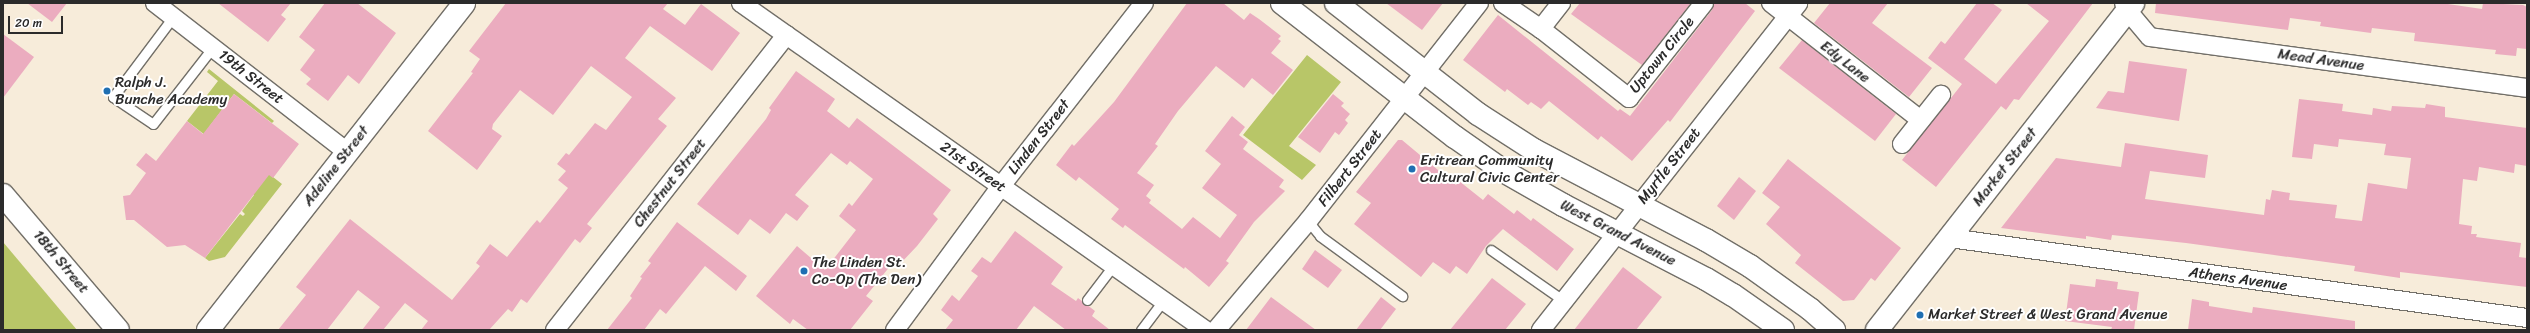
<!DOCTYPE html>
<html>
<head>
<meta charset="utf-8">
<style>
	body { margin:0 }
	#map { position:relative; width:2530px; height:333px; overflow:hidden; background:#f7ecda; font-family:Sriracha,sans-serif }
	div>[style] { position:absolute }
	.green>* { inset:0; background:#b8c668 }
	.building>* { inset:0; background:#ebacbf }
	.roads { filter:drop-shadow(1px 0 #726f68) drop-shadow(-1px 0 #726f68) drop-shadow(0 1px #726f68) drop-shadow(0 -1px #726f68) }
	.service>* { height:9px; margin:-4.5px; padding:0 4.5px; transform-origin:4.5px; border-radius:4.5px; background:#fff }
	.minor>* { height:18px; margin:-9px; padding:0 9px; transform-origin:9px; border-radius:9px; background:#fff }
	.tertiary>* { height:22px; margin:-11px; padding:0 11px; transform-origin:11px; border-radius:11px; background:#fff }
	.secondary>* { height:22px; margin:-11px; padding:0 11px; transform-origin:11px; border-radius:11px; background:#fff }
	.primary>* { height:22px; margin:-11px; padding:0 11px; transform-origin:11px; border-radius:11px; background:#fff }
	.dots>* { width:11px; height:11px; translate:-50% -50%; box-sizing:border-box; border:2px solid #fff; border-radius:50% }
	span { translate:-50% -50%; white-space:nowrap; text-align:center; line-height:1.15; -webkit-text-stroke:4px #fff; paint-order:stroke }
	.street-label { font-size:15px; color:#2b2b2b }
	.poi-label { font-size:15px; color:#2b2b2b }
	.left { translate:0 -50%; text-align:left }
	.frame { position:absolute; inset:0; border:4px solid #2b2b2b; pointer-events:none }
	.scale { position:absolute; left:8px; top:16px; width:55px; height:18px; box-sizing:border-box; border:2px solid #2b2b2b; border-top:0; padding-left:5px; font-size:12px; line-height:14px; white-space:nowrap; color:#2b2b2b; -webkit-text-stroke:3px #fff; paint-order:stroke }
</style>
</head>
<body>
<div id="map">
	<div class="green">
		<div style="clip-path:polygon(1307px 55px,1341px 82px,1289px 146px,1316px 165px,1302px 180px,1243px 135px)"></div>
		<div style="clip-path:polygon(209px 69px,274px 121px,272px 123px,234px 94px,209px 127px,282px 184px,225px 257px,209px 261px,205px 258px,240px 214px,243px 216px,245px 214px,242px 211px,254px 195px,209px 158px,219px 146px,187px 121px,218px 81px,207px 72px)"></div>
		<div style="clip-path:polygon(3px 242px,77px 330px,3px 330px)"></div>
	</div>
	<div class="building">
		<div style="clip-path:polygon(27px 3px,67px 3px,52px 22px)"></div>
		<div style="clip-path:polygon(218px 3px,291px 3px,281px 15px,286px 19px,268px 42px)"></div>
		<div style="clip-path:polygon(325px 3px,357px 3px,396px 33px,359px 84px,348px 75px,328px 101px,306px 84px,311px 79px,300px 70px,315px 50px,299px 37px)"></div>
		<div style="clip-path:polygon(506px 3px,668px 3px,663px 9px,685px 25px,701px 4px,740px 33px,712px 71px,650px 26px,625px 58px,676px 98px,658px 119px,667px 126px,587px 224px,592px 228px,580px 243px,575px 239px,527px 303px,521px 299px,512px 312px,508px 309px,489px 330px,421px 330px,428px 321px,405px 303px,383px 330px,362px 330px,380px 307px,358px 290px,327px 330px,278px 330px,306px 295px,296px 287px,350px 219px,452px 300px,480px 266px,476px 263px,490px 244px,507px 257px,531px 227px,537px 220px,540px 223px,568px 188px,558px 180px,566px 171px,557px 164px,566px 153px,569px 155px,595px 123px,606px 130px,632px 97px,591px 66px,553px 115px,520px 90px,493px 124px,492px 129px,502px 136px,477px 170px,428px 131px,473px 73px,471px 72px,480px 59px,469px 51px)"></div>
		<div style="clip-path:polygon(1187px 3px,1223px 3px,1244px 20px,1250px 13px,1259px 19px,1281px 36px,1278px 39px,1281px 41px,1271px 53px,1293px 70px,1273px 95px,1252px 78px,1244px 88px,1216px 66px,1178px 111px,1155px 144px,1158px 146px,1137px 173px,1154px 185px,1146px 196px,1151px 200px,1149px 203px,1182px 229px,1193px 217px,1220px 238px,1237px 215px,1202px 188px,1221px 164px,1205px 151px,1232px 116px,1245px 127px,1239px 135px,1248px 142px,1243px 149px,1284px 180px,1279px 187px,1285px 191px,1254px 222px,1226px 261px,1229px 263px,1209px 287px,1185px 267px,1184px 269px,1125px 225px,1123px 228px,1111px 219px,1119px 209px,1079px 177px,1076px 181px,1056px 165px,1072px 144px,1074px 146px,1114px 102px)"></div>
		<div style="clip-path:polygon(1386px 3px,1443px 3px,1422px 30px)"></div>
		<div style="clip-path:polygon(1580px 3px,1691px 3px,1642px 65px,1571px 14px)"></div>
		<div style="clip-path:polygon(1714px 3px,1745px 3px,1755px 11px,1670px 122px,1668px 120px,1632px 161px,1601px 136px,1598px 140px,1549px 101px,1541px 109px,1531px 102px,1528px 105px,1507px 89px,1505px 92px,1463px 60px,1498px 15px,1618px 111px,1620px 109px,1630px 116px,1712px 10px)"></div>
		<div style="clip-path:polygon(1830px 3px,1888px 3px,1872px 23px,1932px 68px,1909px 97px,1814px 23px)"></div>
		<div style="clip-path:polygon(1977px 3px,1992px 3px,2002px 10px,1964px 59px,1996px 84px,2049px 21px,2026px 3px,2093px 3px,2019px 100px,2014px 99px,2006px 110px,2001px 106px,1936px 187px,1902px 160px,1962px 84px,1928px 58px,1941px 41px,1945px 44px)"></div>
		<div style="clip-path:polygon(2156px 3px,2441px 3px,2482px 9px,2483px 3px,2523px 5px,2527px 7px,2527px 49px,2517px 48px,2516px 56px,2495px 54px,2496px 50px,2414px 41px,2415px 33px,2372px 28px,2371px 33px,2320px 26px,2321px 22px,2290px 18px,2288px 30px,2155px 13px)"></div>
		<div style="clip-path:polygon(3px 34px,34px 57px,3px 98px)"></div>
		<div style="clip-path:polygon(1802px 40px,1896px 114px,1875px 141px,1779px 68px)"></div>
		<div style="clip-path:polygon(2129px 61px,2187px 69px,2179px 121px,2096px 108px,2108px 91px,2124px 93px)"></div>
		<div style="clip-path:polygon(796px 71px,835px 99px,827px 111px,849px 128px,857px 118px,951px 190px,933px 214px,938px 219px,917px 246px,900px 264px,895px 260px,866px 296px,873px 301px,850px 330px,808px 330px,793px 319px,790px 324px,756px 296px,797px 246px,825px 270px,856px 230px,839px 216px,849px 203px,852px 206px,873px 179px,850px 161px,847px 165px,831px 153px,795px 195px,809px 206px,797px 221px,786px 213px,770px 234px,750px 219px,738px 235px,697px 204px,766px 119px,771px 110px,769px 108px)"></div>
		<div style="clip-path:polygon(234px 94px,299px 144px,273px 178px,269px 175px,205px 258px,185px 245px,167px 247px,134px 220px,126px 220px,123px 196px,130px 195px,146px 173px,136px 165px,146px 153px,156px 161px,187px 121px,203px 134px)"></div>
		<div style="clip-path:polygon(1333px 94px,1344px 103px,1341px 106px,1350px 114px,1345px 120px,1348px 123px,1339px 135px,1335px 132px,1320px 153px,1298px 137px)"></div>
		<div style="clip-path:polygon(2299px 99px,2343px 104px,2342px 111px,2372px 115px,2373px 108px,2391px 111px,2392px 106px,2425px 108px,2426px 104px,2445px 107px,2445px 117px,2527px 128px,2527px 166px,2515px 164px,2514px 173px,2479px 167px,2477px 181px,2463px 179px,2459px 224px,2472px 226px,2471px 234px,2477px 234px,2476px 237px,2521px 243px,2519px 257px,2527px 258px,2527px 287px,2400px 272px,2400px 278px,2354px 271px,2355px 266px,2186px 243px,2112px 235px,2111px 240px,2086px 236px,2086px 239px,2001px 228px,2056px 158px,2121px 167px,2125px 143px,2208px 155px,2205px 178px,2150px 171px,2145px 199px,2264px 215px,2266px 199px,2270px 200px,2272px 190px,2290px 193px,2289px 200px,2337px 205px,2335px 218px,2362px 221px,2368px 183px,2407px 189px,2411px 158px,2384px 155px,2386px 144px,2339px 139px,2338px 147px,2314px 144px,2312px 159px,2292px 157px)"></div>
		<div style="clip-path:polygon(1398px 140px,1402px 140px,1456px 185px,1459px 181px,1483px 200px,1488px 194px,1514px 214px,1517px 210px,1531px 221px,1533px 218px,1574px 249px,1557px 271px,1503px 229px,1486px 246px,1467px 274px,1456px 266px,1450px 274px,1433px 262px,1421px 277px,1354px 224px,1371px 203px,1356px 192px)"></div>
		<div style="clip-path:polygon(1788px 159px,1901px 248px,1875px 281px,1871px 278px,1854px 300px,1843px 301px,1795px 263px,1801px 255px,1766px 224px,1780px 207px,1762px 193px)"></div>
		<div style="clip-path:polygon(1739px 177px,1756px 191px,1734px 220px,1717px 206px)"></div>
		<div style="clip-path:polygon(677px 222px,747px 276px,736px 291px,705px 266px,666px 314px,660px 309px,644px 330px,607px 330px,632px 298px,630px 296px,642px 278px,640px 277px,651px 263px,648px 261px)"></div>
		<div style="clip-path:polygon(1015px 231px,1063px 267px,1051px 284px,1076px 301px,1078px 298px,1095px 311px,1092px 316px,1110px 330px,1066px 330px,1034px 306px,1016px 330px,945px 330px,953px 320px,941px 310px,952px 295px,959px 301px,978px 276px,971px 271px,982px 257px,991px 263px)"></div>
		<div style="clip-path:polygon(1315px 250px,1342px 270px,1328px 288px,1302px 269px)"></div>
		<div style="clip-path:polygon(1623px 267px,1662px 297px,1636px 330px,1574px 330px)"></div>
		<div style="clip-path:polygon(1492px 278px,1526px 304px,1505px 330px,1450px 330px)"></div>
		<div style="clip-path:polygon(2096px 279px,2118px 282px,2117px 289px,2139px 292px,2134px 330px,2111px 330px,2112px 327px,2065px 321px,2070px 284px,2095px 287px)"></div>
		<div style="clip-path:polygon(1271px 297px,1290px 311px,1316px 330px,1246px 330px)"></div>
		<div style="clip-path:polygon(1381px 297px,1396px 309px,1380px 330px,1356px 330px)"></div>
		<div style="clip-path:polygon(2192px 299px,2209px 302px,2209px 306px,2252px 313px,2253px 307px,2355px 321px,2355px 330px,2188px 330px)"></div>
	</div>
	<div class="roads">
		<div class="service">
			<div style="left:173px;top:17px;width:100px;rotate:126.9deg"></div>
			<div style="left:113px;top:97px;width:48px;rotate:34deg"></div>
			<div style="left:153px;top:124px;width:98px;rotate:-52.1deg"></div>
			<div style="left:1308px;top:221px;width:19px;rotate:51deg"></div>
			<div style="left:1320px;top:236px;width:102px;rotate:36.2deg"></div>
			<div style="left:1491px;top:250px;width:89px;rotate:34.9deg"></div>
			<div style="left:1087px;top:300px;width:43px;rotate:-52.6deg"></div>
			<div style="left:1141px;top:330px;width:36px;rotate:-53deg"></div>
		</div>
		<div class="minor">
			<div style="left:155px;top:3px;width:243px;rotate:37.8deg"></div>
			<div style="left:741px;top:3px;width:568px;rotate:35.17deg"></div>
			<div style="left:1503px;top:3px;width:46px;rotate:34.4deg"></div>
			<div style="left:1561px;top:3px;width:33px;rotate:128deg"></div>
			<div style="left:1541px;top:29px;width:112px;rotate:38.1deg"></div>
			<div style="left:1629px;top:98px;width:121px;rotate:-51.7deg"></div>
			<div style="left:1771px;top:3px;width:190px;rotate:38deg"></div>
			<div style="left:2124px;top:3px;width:8px;rotate:67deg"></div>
			<div style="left:2127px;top:10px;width:35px;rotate:50deg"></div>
			<div style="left:2150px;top:37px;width:380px;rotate:7.7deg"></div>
			<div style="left:1902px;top:144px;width:63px;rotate:-51.5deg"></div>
			<div style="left:1950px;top:238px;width:583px;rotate:7.89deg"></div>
			<div style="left:555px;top:330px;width:375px;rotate:-51.9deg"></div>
			<div style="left:895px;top:330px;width:179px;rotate:-53.6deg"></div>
			<div style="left:1001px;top:186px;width:232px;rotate:-52deg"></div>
			<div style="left:1216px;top:330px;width:143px;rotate:-49.8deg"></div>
			<div style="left:1308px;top:221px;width:277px;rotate:-51.9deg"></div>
			<div style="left:1541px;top:330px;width:416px;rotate:-51.8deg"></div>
		</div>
		<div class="tertiary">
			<div style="left:3px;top:195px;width:177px;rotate:49.6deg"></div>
		</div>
		<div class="secondary">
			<div style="left:208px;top:330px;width:415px;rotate:-51.9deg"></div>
			<div style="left:1877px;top:330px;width:415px;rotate:-51.9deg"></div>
		</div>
		<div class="primary">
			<div style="left:1282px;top:3px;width:219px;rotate:37.8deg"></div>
			<div style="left:1455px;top:137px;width:61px;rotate:35deg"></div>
			<div style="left:1505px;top:172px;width:67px;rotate:29.6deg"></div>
			<div style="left:1563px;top:205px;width:161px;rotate:27.4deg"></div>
			<div style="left:1706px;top:279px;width:31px;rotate:31deg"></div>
			<div style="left:1733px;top:295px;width:61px;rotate:35deg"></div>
			<div style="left:1336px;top:3px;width:180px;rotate:38deg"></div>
			<div style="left:1478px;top:114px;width:67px;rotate:32.7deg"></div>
			<div style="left:1534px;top:150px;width:194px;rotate:27.6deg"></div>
			<div style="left:1706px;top:240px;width:51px;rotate:30.6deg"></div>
			<div style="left:1750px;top:266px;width:74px;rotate:35.6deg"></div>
			<div style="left:1810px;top:309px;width:32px;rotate:41deg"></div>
		</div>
	</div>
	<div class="dots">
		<div style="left:107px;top:91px;background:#1f6fb2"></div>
		<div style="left:1412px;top:169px;background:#1f6fb2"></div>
		<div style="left:804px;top:271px;background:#1f6fb2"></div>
		<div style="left:1920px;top:315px;background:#1f6fb2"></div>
	</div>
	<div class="street-label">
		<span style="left:1662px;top:55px;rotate:-51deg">Uptown Circle</span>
		<span style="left:2321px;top:60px;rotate:8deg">Mead Avenue</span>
		<span style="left:1845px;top:62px;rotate:38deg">Edy Lane</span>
		<span style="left:251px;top:77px;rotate:38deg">19th Street</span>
		<span style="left:1039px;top:137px;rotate:-52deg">Linden Street</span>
		<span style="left:336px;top:166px;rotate:-52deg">Adeline Street</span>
		<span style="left:1669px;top:166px;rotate:-52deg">Myrtle Street</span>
		<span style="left:973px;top:167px;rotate:35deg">21st Street</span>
		<span style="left:2005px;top:167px;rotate:-52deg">Market Street</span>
		<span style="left:1350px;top:168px;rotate:-52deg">Filbert Street</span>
		<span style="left:670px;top:183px;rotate:-52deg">Chestnut Street</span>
		<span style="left:1618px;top:233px;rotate:27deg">West Grand Avenue</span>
		<span style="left:61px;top:262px;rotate:50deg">18th Street</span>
		<span style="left:2238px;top:279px;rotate:8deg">Athens Avenue</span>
	</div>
	<div class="poi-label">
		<span class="left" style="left:115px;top:91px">Ralph J.<br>Bunche Academy</span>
		<span class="left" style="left:1420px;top:169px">Eritrean Community<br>Cultural Civic Center</span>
		<span class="left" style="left:812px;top:271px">The Linden St.<br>Co-Op (The Den)</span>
		<span class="left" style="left:1928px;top:315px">Market Street &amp; West Grand Avenue</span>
	</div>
	<div class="frame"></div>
	<div class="scale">20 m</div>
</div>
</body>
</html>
